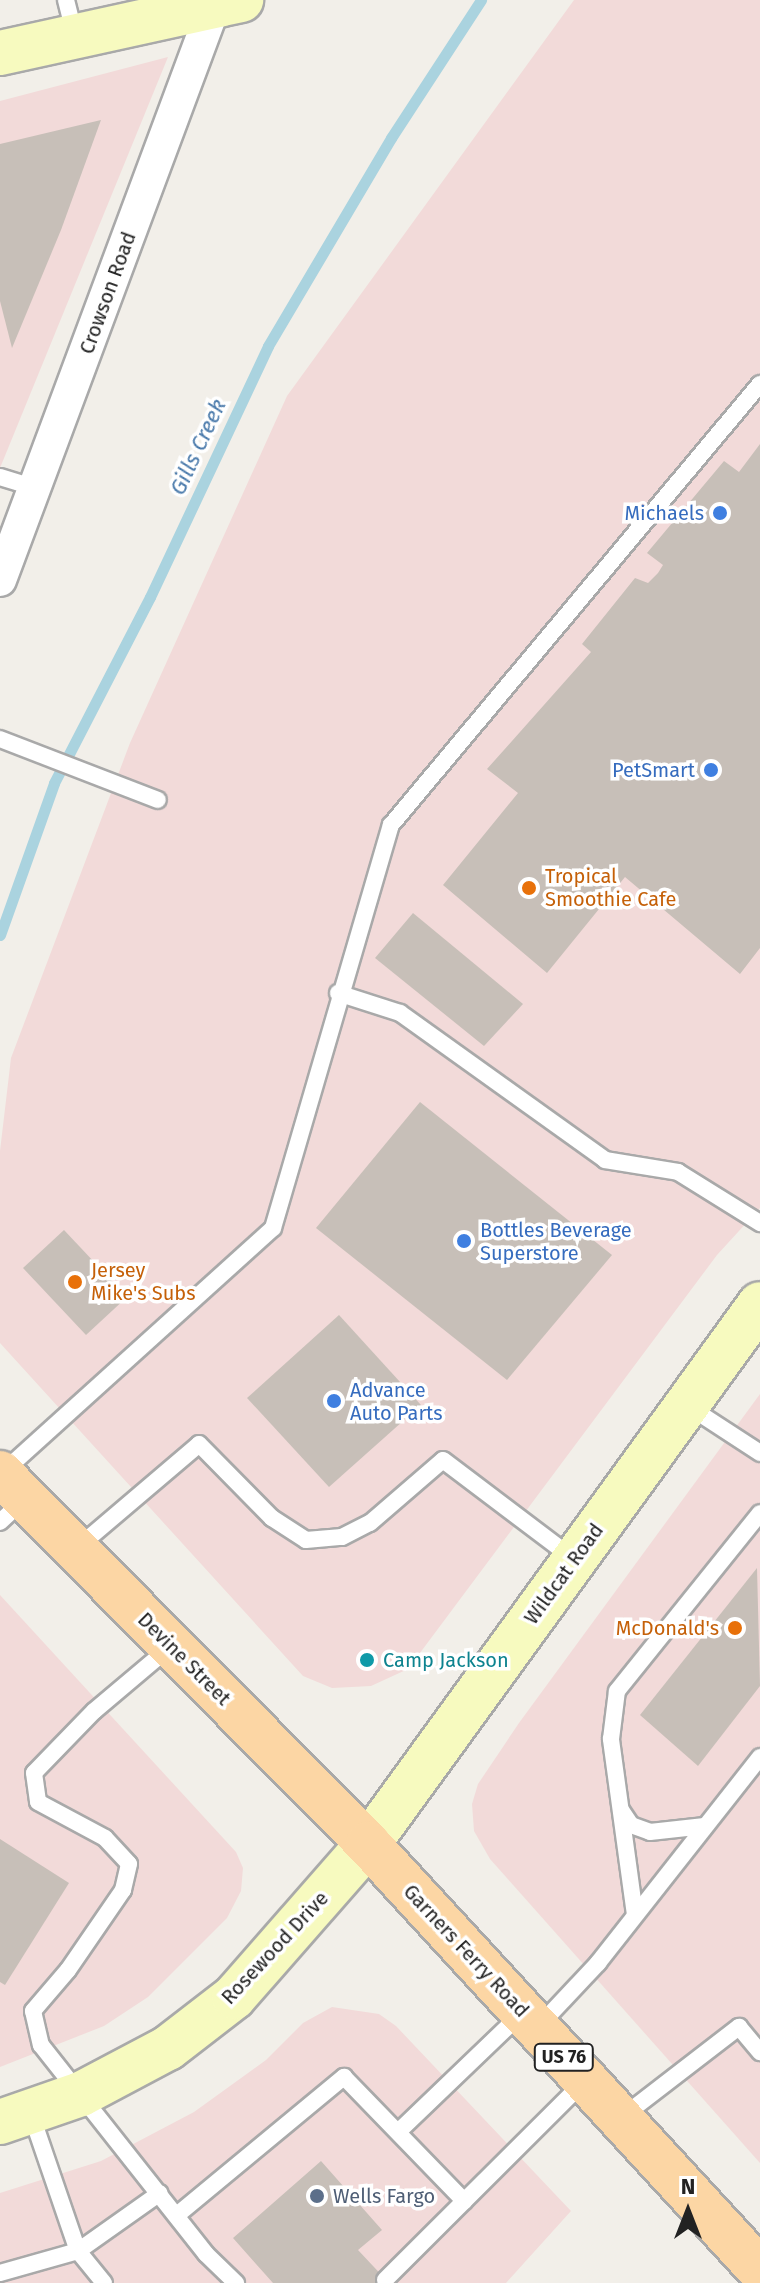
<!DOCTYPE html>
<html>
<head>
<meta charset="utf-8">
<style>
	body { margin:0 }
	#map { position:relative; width:760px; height:2283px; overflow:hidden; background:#f2efe9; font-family:"Fira Sans",sans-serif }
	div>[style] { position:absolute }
	.commercial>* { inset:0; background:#f2dad9 }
	.stream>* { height:11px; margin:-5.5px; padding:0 5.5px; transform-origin:5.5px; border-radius:5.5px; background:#aad3df }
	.building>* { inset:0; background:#c7bfb8 }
	.roads { filter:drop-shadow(2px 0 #a9a9a9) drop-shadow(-2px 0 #a9a9a9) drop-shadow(0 2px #a9a9a9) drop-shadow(0 -2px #a9a9a9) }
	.lane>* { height:16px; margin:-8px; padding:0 8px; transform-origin:8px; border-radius:8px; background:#fff }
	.street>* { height:32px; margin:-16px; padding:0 16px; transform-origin:16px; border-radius:16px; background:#fff }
	.secondary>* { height:44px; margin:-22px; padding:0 22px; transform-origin:22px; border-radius:22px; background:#f7fabf }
	.primary>* { height:44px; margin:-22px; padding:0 22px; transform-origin:22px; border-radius:22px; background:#fcd6a4 }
	.dots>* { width:22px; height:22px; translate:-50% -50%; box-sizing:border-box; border:4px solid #fff; border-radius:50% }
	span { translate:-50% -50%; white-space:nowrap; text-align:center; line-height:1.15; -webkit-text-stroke:7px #fff; paint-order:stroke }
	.shield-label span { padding:2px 6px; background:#fff; border:2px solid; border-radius:6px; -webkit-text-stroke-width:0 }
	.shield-label { font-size:18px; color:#222; font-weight:700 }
	.street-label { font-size:20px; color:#222 }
	.shop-label { font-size:20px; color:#366cbe }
	.right { translate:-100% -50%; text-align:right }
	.left { translate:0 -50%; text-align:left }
	.food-label { font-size:20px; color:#c56008 }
	.culture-label { font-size:20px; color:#0d838f }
	.service-label { font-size:20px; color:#4e5e75 }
	.water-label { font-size:22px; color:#4a7aab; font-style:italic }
	.north { position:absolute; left:648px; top:2171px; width:80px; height:80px; -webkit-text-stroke:6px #fff; paint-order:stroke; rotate:0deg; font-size:22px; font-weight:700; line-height:32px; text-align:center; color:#222 }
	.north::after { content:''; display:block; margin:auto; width:28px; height:36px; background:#222; clip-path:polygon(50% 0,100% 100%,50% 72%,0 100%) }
</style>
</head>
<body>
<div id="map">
	<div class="commercial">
		<div style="clip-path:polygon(574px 0,760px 0,760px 1208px,717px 1255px,408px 1669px,371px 1686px,332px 1688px,303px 1676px,0 1343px,0 1151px,11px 1058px,130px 743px,287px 396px)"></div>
		<div style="clip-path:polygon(168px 57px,0 468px,0 101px)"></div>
		<div style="clip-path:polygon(760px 1394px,760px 2163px,490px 1859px,474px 1831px,472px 1804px,478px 1784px,519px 1723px)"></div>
		<div style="clip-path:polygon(0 1595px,236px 1852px,243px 1868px,241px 1891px,227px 1918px,148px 1997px,104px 2026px,0 2067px)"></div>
		<div style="clip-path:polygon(332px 2007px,379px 2014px,396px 2026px,571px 2211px,506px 2283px,0 2283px,0 2193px,101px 2161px,194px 2112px,266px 2060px,303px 2023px)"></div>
	</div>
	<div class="stream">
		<div style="left:0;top:935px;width:161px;rotate:-70.4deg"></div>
		<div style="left:54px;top:783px;width:209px;rotate:-62.7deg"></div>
		<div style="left:150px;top:597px;width:277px;rotate:-64.8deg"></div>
		<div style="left:268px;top:346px;width:242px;rotate:-59.4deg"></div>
		<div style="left:391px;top:138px;width:165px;rotate:-56.9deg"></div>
	</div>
	<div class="building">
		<div style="clip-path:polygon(101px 120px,61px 230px,12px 348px,0 301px,0 144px)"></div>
		<div style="clip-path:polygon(760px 444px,760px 948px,740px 974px,625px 877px,547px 973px,443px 885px,518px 793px,487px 769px,591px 652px,582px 644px,635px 578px,648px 583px,658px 573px,663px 565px,647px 553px,724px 461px,739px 472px)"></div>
		<div style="clip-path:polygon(413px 913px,523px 1004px,484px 1046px,375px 958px)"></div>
		<div style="clip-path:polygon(420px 1102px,612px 1255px,507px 1380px,316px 1228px)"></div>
		<div style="clip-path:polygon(64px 1230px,127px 1297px,86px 1335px,23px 1268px)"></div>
		<div style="clip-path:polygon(339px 1315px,421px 1405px,329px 1487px,247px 1398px)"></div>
		<div style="clip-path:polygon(757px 1568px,760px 1686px,698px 1766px,640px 1715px)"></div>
		<div style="clip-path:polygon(0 1839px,69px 1883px,5px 1985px,0 1982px)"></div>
		<div style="clip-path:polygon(321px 2161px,382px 2230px,358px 2250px,389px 2283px,273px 2283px,233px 2238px)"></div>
	</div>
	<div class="roads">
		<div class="lane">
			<div style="left:66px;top:0;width:37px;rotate:76deg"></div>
			<div style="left:0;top:477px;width:38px;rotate:17deg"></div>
			<div style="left:0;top:739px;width:169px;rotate:21.1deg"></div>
			<div style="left:338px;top:993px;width:65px;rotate:17.9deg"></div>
			<div style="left:400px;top:1013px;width:252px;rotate:35.6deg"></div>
			<div style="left:605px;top:1160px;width:74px;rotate:9.3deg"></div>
			<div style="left:678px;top:1172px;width:97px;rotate:31.9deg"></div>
			<div style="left:688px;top:1406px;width:86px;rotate:33.1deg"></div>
			<div style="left:2px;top:1473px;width:365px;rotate:-42.1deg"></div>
			<div style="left:273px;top:1228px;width:420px;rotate:-73.7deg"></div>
			<div style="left:391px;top:825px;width:575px;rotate:-50.08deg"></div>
			<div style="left:0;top:1522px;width:33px;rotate:-43deg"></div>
			<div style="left:77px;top:1548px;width:160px;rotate:-40.4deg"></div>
			<div style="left:199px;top:1444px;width:104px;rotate:45.4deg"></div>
			<div style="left:272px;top:1518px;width:40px;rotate:32.9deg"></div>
			<div style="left:306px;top:1540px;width:36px;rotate:-5deg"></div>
			<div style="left:342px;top:1537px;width:31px;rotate:-27deg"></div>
			<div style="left:370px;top:1523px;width:96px;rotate:-40.8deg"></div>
			<div style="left:443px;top:1460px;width:164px;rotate:37.1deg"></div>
			<div style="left:170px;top:1647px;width:99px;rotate:139.9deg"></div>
			<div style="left:94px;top:1711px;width:86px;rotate:134.1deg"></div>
			<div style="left:34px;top:1773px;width:29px;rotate:82deg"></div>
			<div style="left:38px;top:1802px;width:76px;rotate:28.2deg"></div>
			<div style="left:105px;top:1838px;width:35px;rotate:47deg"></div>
			<div style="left:129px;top:1864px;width:27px;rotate:103deg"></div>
			<div style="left:123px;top:1890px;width:97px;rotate:124.5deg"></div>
			<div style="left:68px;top:1970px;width:54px;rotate:130.5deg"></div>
			<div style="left:33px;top:2011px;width:35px;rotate:77deg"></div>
			<div style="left:41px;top:2045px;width:266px;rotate:51.7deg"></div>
			<div style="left:206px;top:2254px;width:42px;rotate:44deg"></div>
			<div style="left:621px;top:1810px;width:18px;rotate:56deg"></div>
			<div style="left:631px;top:1825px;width:20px;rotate:20deg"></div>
			<div style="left:650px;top:1832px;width:55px;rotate:-6.2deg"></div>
			<div style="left:635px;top:1915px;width:178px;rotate:-97.8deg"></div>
			<div style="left:611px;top:1739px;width:48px;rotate:-82.9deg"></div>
			<div style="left:617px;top:1691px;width:228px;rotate:-51.2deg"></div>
			<div style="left:538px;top:2027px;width:88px;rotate:-46.8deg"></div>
			<div style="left:598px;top:1963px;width:262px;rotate:-51.8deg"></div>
			<div style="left:31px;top:2114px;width:145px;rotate:71.1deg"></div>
			<div style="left:78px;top:2251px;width:41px;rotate:50.9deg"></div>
			<div style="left:622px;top:2117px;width:148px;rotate:-37.6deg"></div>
			<div style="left:739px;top:2027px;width:33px;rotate:50deg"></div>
			<div style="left:398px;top:2132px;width:170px;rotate:-43.8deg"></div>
			<div style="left:177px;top:2215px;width:217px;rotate:-39.6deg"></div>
			<div style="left:344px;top:2077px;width:173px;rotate:45.9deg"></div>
			<div style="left:0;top:2273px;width:81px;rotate:-15.8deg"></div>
			<div style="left:78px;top:2251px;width:100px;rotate:-35.3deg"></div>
			<div style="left:385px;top:2280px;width:281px;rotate:-44.9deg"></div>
		</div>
		<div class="street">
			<div style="left:0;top:580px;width:613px;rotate:-69.55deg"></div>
		</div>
		<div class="secondary">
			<div style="left:0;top:53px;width:247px;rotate:-12.4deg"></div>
			<div style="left:0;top:2122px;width:86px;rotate:-19.1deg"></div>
			<div style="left:81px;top:2094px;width:98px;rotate:-27.9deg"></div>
			<div style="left:168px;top:2048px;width:83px;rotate:-37.7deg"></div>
			<div style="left:234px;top:1997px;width:203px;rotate:-48.8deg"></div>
			<div style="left:368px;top:1844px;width:667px;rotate:-54.02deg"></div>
		</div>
		<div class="primary">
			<div style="left:0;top:1473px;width:523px;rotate:45.23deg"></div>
			<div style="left:368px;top:1844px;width:579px;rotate:47.38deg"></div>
		</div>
	</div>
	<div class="dots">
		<div style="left:720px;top:513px;background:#3f7fe0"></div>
		<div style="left:711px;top:770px;background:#3f7fe0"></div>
		<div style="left:529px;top:888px;background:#e8710a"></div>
		<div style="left:464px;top:1241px;background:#3f7fe0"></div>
		<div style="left:75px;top:1282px;background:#e8710a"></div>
		<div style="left:334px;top:1401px;background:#3f7fe0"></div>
		<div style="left:735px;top:1628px;background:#e8710a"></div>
		<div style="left:367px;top:1660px;background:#0f9aa8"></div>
		<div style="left:317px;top:2196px;background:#5c6f8a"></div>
	</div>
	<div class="shield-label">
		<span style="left:564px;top:2057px">US 76</span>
	</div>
	<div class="street-label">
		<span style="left:108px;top:293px;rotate:-70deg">Crowson Road</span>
		<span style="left:564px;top:1574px;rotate:-54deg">Wildcat Road</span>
		<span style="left:184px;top:1659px;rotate:45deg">Devine Street</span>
		<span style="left:275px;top:1948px;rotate:-47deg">Rosewood Drive</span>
		<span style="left:466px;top:1951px;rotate:47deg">Garners Ferry Road</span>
	</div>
	<div class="shop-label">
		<span class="right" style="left:704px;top:513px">Michaels</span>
		<span class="right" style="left:695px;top:770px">PetSmart</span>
		<span class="left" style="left:480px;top:1242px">Bottles Beverage<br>Superstore</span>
		<span class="left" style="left:350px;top:1402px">Advance<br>Auto Parts</span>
	</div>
	<div class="food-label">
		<span class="left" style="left:545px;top:888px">Tropical<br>Smoothie Cafe</span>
		<span class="left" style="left:91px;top:1282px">Jersey<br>Mike's Subs</span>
		<span class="right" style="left:719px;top:1628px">McDonald's</span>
	</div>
	<div class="culture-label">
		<span class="left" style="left:383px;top:1660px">Camp Jackson</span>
	</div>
	<div class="service-label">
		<span class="left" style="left:333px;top:2196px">Wells Fargo</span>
	</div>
	<div class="water-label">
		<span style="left:198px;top:447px;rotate:-65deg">Gills Creek</span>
	</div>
	<div class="north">N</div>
</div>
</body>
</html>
